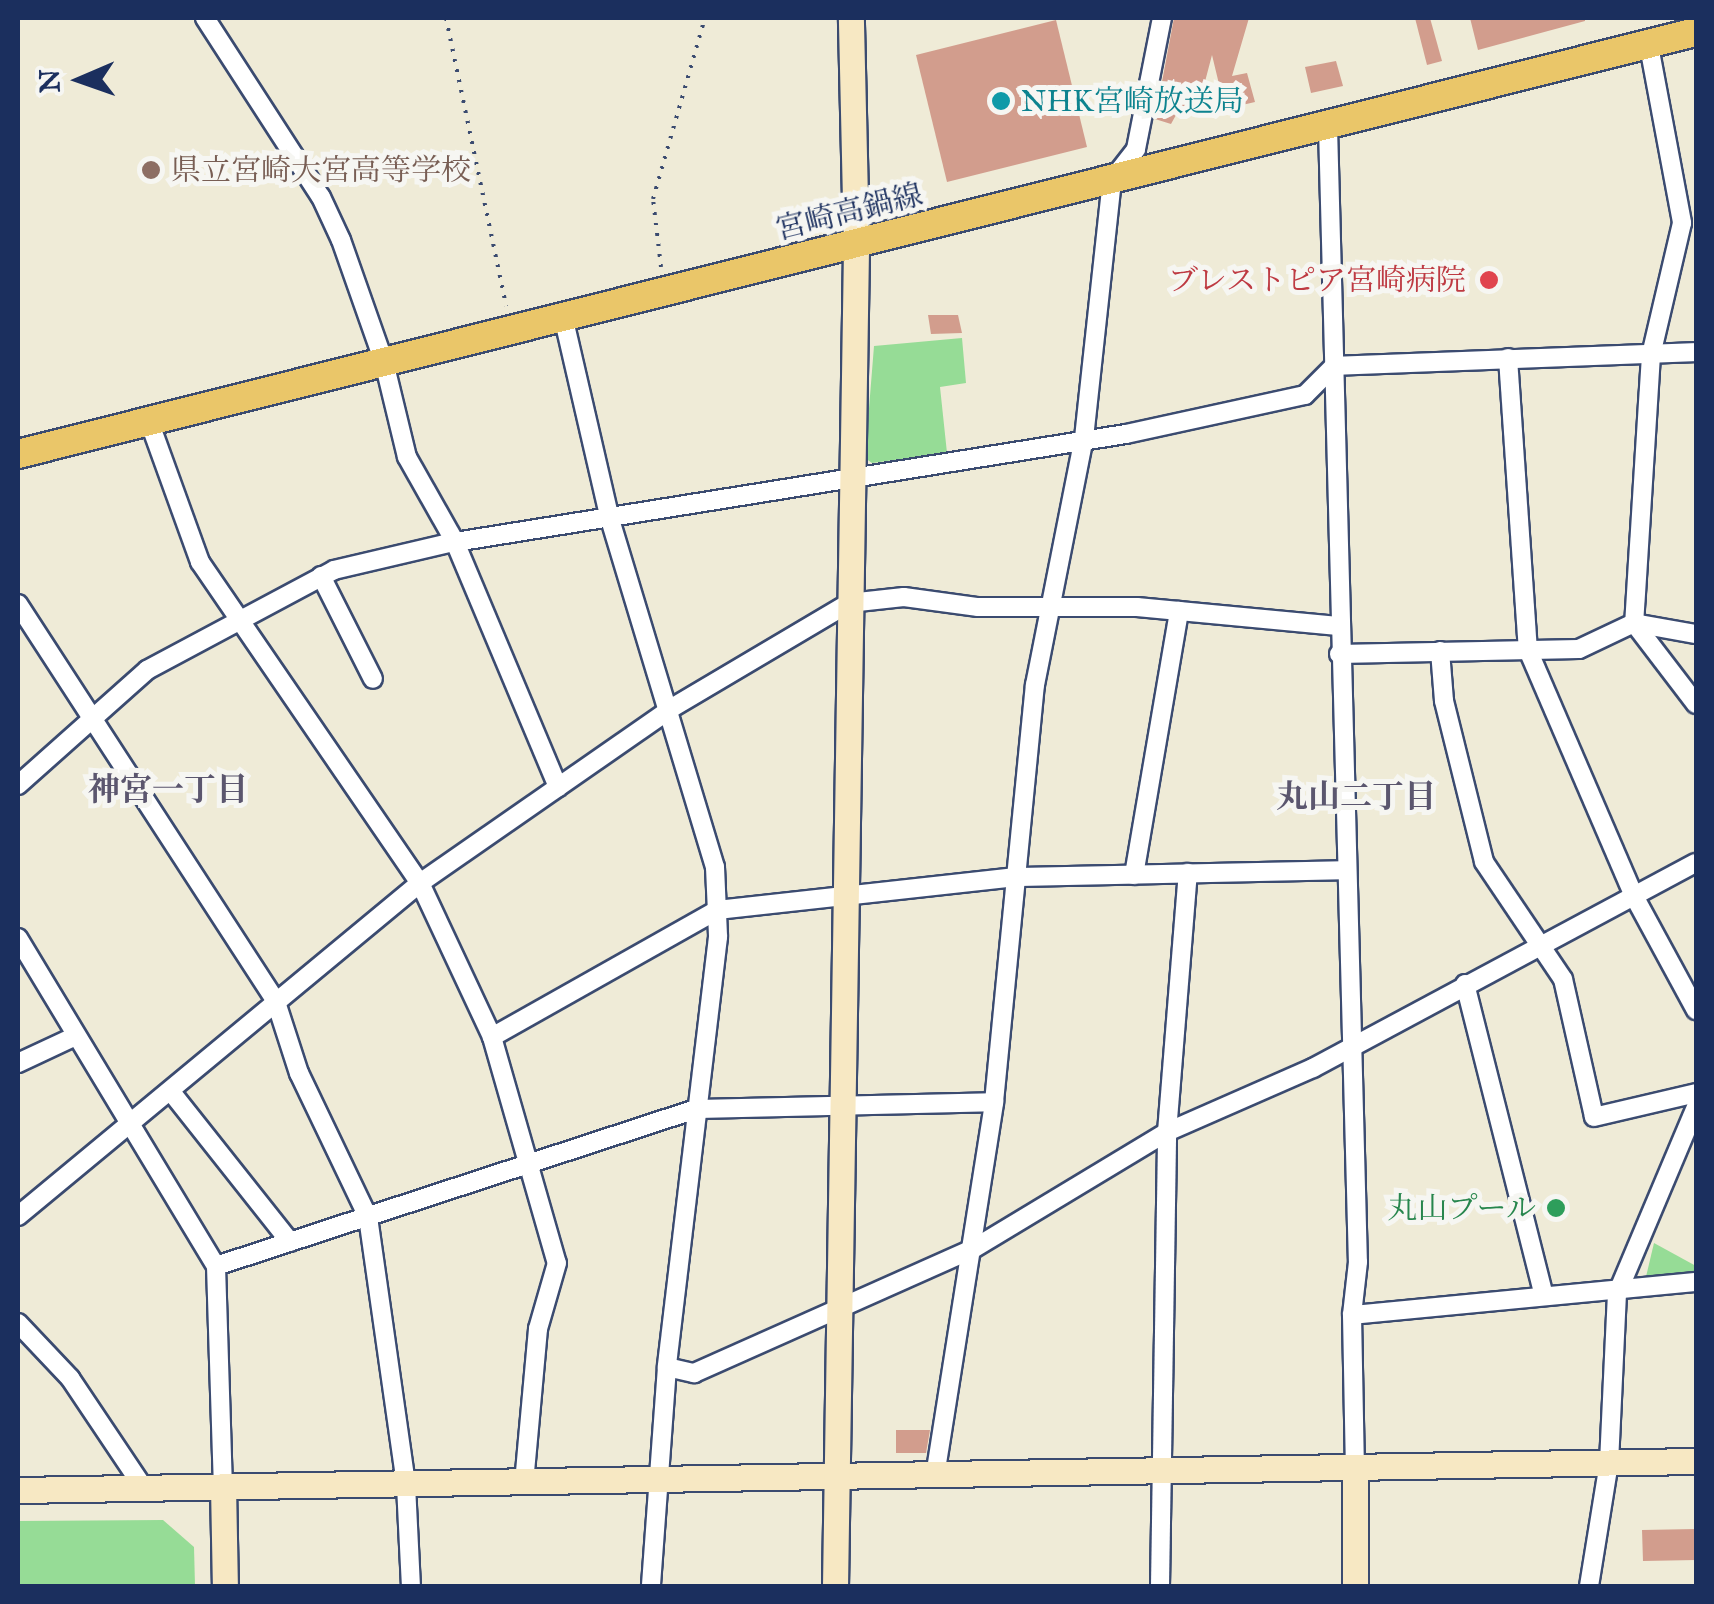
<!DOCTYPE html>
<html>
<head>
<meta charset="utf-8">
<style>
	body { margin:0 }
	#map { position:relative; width:1714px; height:1604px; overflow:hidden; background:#efebd7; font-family:"IM FELL Great Primer","Noto Serif JP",serif }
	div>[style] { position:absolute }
	.green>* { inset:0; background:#96dc96 }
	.building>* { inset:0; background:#d29d8d }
	.path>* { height:4px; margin-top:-2px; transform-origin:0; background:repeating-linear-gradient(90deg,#3b4b70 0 2.5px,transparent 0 10.5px) }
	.roads { filter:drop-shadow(2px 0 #3b4b70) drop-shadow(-2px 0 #3b4b70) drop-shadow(0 2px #3b4b70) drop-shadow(0 -2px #3b4b70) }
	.street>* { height:18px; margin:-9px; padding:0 9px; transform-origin:9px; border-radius:9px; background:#fff }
	.secondary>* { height:25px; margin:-12.5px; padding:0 12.5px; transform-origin:12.5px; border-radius:12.5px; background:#f7e8c3 }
	.primary>* { height:28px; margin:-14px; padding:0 14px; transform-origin:14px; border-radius:14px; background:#eac669 }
	.dots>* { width:28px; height:28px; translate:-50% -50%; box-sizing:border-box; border:5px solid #f6f6f2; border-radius:50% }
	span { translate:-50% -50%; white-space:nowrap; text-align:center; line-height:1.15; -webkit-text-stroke:10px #f6f6f2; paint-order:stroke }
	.culture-label { font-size:30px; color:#0d838f }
	.left { translate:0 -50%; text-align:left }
	.education-label { font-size:30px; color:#785e54 }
	.street-label { font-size:30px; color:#1b2f5e }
	.health-label { font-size:30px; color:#be3a42 }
	.right { translate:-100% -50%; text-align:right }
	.leisure-label { font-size:30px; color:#27864d }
	.neighbourhood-label { font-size:32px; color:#5b566e; font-weight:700 }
	.frame { position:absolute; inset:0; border:20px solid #1b2f5e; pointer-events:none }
	.north { position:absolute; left:30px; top:30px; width:100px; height:100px; -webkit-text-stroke:8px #f6f6f2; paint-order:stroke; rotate:268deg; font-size:28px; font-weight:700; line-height:40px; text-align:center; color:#1b2f5e }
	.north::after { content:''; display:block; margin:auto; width:35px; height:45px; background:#1b2f5e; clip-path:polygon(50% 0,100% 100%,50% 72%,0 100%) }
</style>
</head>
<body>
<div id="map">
	<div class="green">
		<div style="clip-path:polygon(962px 338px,966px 383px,940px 387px,947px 453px,872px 463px,865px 458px,874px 346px)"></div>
		<div style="clip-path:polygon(1654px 1243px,1696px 1266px,1696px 1277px,1645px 1281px)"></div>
		<div style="clip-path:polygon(163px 1520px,194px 1547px,195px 1586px,18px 1586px,18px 1521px)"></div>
	</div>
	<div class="building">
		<div style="clip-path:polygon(1174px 18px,1249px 18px,1232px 76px,1247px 73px,1255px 102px,1225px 109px,1212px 55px,1197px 112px,1181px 106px,1171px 124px,1155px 119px)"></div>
		<div style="clip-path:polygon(1415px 18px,1430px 18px,1442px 61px,1427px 65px)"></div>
		<div style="clip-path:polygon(1470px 18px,1585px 18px,1585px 21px,1478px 50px)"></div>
		<div style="clip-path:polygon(1056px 20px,1087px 147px,947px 182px,916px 55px)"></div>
		<div style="clip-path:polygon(1336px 61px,1343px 86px,1311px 93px,1305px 67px)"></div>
		<div style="clip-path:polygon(928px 315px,958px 315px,962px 333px,931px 334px)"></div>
		<div style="clip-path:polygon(896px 1430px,930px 1430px,926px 1453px,896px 1453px)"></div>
		<div style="clip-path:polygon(1696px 1529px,1696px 1560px,1643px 1561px,1642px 1530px)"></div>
	</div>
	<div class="path">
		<div style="left:446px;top:18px;width:294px;rotate:78.2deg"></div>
		<div style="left:661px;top:267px;width:68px;rotate:-96.7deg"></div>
		<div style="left:653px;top:199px;width:188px;rotate:-74deg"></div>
	</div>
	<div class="roads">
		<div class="street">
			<div style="left:205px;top:18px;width:213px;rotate:57.1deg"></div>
			<div style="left:321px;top:197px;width:47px;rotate:65.1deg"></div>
			<div style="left:341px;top:240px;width:129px;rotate:70.6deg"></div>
			<div style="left:384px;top:362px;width:98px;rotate:76.4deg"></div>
			<div style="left:407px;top:457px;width:98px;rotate:60.5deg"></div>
			<div style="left:455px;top:542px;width:266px;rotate:67.2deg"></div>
			<div style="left:1649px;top:46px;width:180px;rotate:79.4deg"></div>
			<div style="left:1682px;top:223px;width:136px;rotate:103.2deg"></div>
			<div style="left:1651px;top:355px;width:269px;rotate:93.6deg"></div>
			<div style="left:1634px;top:623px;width:102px;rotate:52.6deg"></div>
			<div style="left:1328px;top:127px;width:1135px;rotate:88.49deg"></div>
			<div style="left:1358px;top:1262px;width:53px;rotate:96.5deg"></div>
			<div style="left:1352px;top:1315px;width:152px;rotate:88.9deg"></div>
			<div style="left:563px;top:316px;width:205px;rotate:77deg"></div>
			<div style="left:609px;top:516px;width:367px;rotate:73.2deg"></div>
			<div style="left:715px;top:867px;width:70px;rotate:87.5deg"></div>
			<div style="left:718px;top:937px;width:433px;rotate:96.8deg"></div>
			<div style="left:667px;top:1367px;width:220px;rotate:94.2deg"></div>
			<div style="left:1508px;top:358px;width:293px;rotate:86.1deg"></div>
			<div style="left:1528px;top:650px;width:268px;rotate:66.7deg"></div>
			<div style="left:1634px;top:896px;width:130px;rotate:61.5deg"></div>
			<div style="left:149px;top:421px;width:150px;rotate:70.1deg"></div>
			<div style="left:200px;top:562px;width:389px;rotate:55.6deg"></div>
			<div style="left:420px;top:883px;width:170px;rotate:64.9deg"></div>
			<div style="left:492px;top:1037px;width:235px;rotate:74deg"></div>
			<div style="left:557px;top:1263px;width:69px;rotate:106.1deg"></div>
			<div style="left:538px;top:1329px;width:155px;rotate:95.2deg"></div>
			<div style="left:321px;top:576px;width:115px;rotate:63.2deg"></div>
			<div style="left:18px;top:604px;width:474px;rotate:57deg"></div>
			<div style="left:276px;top:1002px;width:75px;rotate:72.1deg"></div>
			<div style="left:299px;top:1073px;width:160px;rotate:64.4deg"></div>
			<div style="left:368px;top:1217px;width:271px;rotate:81.9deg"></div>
			<div style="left:406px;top:1485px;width:101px;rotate:87.2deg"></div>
			<div style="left:1440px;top:651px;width:50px;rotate:85.4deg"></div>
			<div style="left:1444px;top:701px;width:166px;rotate:76deg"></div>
			<div style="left:1484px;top:862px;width:141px;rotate:56deg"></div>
			<div style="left:1563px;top:979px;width:141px;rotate:77.3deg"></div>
			<div style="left:1594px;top:1117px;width:105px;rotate:-13.2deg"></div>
			<div style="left:1339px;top:654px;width:240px;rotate:-1.2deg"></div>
			<div style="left:1579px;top:649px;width:61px;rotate:-25.3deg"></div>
			<div style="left:1634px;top:623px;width:63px;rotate:10.1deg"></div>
			<div style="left:18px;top:785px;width:173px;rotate:-41.7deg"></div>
			<div style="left:147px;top:670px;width:212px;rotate:-28.1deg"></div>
			<div style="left:334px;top:570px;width:118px;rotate:-13.2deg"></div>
			<div style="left:449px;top:543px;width:686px;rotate:-9.15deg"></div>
			<div style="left:1126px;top:434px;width:183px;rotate:-12.3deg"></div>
			<div style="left:1305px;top:395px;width:41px;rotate:-45deg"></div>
			<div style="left:1334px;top:366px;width:362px;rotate:-2.2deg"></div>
			<div style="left:1134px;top:875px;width:268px;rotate:-80.3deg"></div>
			<div style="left:18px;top:938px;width:383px;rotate:58.9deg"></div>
			<div style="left:216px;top:1266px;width:220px;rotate:88.2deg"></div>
			<div style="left:1465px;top:984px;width:319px;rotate:75.8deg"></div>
			<div style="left:492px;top:1037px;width:258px;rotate:-29.4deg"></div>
			<div style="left:717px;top:910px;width:301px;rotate:-6.3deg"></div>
			<div style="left:1016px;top:877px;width:329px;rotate:-1.2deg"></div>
			<div style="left:18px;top:1063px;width:64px;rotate:-25deg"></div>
			<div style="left:172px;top:1093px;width:190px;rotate:51.6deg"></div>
			<div style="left:18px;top:1216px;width:522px;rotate:-39.64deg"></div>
			<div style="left:420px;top:883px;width:305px;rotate:-34.8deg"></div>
			<div style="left:670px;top:709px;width:208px;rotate:-30.6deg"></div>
			<div style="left:849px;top:603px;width:55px;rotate:-6.2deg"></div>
			<div style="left:904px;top:597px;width:75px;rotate:7.7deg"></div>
			<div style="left:978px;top:607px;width:159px"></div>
			<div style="left:1137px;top:607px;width:202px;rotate:5.4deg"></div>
			<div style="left:216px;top:1266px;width:505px;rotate:-18.11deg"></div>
			<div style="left:696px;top:1109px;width:298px;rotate:-1.3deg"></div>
			<div style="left:1352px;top:1315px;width:346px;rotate:-5.5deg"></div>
			<div style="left:18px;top:1323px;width:76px;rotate:46.6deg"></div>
			<div style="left:70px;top:1378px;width:131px;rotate:56.2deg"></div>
			<div style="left:667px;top:1367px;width:28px;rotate:13deg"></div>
			<div style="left:694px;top:1373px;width:305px;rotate:-24deg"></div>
			<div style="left:973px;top:1249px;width:227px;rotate:-31.1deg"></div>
			<div style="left:1167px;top:1132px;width:159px;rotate:-23.7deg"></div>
			<div style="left:1313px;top:1068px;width:434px;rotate:-28.2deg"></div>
			<div style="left:935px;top:1476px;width:379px;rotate:-81deg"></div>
			<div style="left:994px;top:1102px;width:419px;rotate:-84.4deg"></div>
			<div style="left:1035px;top:685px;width:252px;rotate:-78.8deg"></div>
			<div style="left:1084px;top:438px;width:260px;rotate:-83.8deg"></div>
			<div style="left:1112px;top:180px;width:39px;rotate:-52deg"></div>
			<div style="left:1136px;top:149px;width:134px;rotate:-78.8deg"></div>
			<div style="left:1160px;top:1586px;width:454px;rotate:-89.1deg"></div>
			<div style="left:1167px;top:1132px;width:260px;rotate:-85.4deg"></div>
			<div style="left:1589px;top:1586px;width:125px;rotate:-80.8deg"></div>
			<div style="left:1609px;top:1463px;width:169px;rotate:-87.3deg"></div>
			<div style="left:1617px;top:1294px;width:203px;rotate:-67.1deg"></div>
		</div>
		<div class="secondary">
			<div style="left:223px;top:1486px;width:100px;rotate:88.9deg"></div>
			<div style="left:18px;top:1490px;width:1678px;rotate:-0.99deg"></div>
			<div style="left:835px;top:1586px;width:1342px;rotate:-89.1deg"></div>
			<div style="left:856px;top:244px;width:226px;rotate:-91.3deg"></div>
			<div style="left:1355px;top:1586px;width:119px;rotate:-90deg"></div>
		</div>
		<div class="primary">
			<div style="left:18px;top:454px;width:1730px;rotate:-14.12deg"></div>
		</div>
	</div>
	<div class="dots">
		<div style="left:1001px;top:101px;background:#0f9aa8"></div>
		<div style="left:151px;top:170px;background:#8d6e63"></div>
		<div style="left:1489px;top:280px;background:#e0444e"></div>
		<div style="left:1556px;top:1208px;background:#2e9e5b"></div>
	</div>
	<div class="culture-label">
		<span class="left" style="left:1021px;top:101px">NHK宮崎放送局</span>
	</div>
	<div class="education-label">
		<span class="left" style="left:171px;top:170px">県立宮崎大宮高等学校</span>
	</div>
	<div class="street-label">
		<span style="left:849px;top:212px;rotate:-14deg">宮崎高鍋線</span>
	</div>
	<div class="health-label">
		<span class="right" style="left:1466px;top:280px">ブレストピア宮崎病院</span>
	</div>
	<div class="leisure-label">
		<span class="right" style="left:1536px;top:1208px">丸山プール</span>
	</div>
	<div class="neighbourhood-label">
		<span style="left:168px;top:790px">神宮一丁目</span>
		<span style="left:1356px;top:797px">丸山二丁目</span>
	</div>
	<div class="frame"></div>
	<div class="north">N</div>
</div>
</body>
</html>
